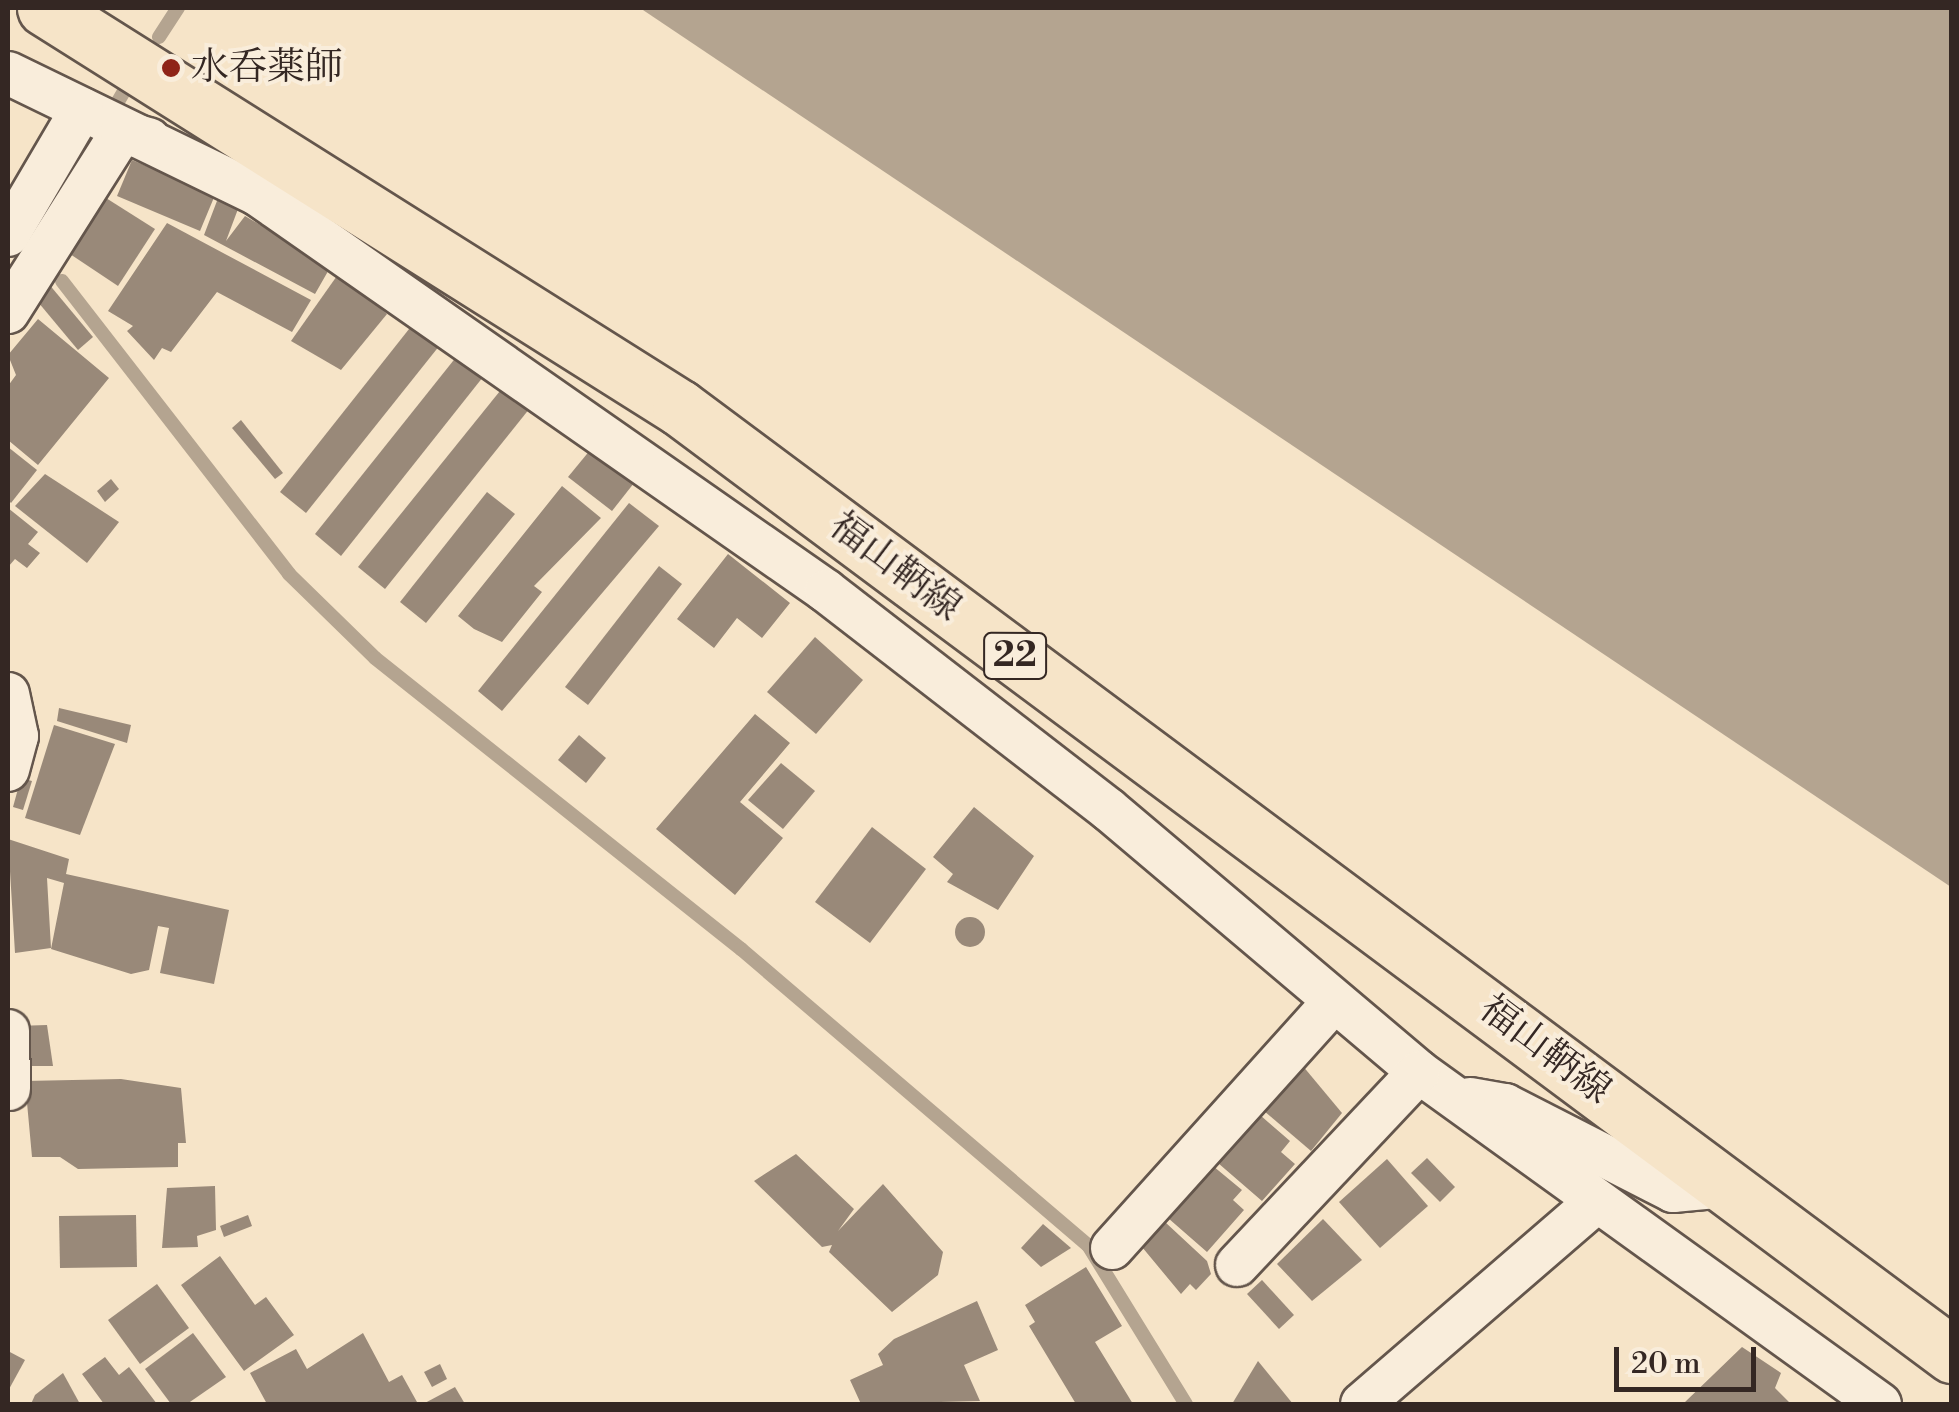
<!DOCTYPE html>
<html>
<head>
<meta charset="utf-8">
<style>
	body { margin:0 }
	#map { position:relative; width:1959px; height:1412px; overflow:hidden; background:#f6e4c8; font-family:"Libre Bodoni","Noto Serif JP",serif }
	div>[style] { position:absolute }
	.water>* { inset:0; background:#b4a490 }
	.stream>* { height:14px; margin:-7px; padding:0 7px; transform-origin:7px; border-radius:7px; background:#b4a490 }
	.building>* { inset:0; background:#998979 }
	.round { border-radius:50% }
	.roads { filter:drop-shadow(2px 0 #64564c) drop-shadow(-2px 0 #64564c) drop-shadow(0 2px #64564c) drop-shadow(0 -2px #64564c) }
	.minor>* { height:42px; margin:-21px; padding:0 21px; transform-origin:21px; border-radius:21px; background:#f9eddb }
	.primary>* { height:55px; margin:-27.5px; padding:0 27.5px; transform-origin:27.5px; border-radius:27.5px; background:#f6e4c8 }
	.dots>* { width:28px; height:28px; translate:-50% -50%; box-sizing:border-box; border:5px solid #f9eddb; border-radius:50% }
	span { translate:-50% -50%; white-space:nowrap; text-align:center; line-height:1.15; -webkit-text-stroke:8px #f9eddb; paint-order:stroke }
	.shield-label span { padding:2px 8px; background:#f9eddb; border:2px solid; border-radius:8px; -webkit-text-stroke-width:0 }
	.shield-label { font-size:35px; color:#342723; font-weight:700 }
	.poi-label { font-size:38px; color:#342723 }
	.left { translate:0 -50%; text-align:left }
	.street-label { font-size:38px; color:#342723 }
	.frame { position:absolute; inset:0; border:10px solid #342723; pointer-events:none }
	.scale { position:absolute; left:1614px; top:1347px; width:142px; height:45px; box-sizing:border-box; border:5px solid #342723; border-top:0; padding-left:12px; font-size:30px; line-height:35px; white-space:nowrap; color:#342723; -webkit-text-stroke:8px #f9eddb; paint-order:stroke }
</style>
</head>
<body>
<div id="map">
	<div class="water">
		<div style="clip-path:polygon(640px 8px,1951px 8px,1951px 887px)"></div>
	</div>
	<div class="stream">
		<div style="left:159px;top:37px;width:35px;rotate:-57deg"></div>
		<div style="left:116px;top:105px;width:14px;rotate:-60deg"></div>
		<div style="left:62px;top:281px;width:371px;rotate:52.2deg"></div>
		<div style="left:289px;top:574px;width:120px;rotate:44.3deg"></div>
		<div style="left:375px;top:658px;width:468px;rotate:38.5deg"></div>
		<div style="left:741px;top:949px;width:456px;rotate:40.5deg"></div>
		<div style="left:1088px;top:1245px;width:187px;rotate:58.4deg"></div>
	</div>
	<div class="building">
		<div style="clip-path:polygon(132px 160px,215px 195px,200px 231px,117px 196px)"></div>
		<div style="clip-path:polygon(220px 193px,241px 201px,226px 241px,245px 216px,331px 266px,315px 294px,204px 235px)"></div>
		<div style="clip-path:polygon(106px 198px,155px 229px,118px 286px,70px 254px)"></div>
		<div style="clip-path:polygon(167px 223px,311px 300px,292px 332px,217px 292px,171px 352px,162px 348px,154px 360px,127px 331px,133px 326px,108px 311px)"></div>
		<div style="clip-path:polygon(339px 273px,387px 314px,341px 370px,291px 341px)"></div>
		<div style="clip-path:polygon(48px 283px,93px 337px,78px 350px,33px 296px)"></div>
		<div style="clip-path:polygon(38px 319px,109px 378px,38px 465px,8px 440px,8px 386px,16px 375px,8px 355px)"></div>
		<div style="clip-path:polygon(413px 324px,440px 345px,306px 513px,280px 492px)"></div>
		<div style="clip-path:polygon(457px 356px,483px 377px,341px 556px,315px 534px)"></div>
		<div style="clip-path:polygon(504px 386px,530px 408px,385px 589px,358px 567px)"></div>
		<div style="clip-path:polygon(241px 420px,283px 473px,275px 479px,232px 428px)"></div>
		<div style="clip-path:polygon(8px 447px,37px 470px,11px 503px,8px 500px)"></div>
		<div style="clip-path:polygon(591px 449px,634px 483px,612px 511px,568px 477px)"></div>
		<div style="clip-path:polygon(45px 474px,119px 522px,87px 563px,15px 506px)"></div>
		<div style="clip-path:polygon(111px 479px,119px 489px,105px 502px,97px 491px)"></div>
		<div style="clip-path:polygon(562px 486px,601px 518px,534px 586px,542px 592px,502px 642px,474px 629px,458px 616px)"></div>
		<div style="clip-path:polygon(487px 492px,515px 514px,426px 623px,400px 602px)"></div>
		<div style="clip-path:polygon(629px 503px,659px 526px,502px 711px,478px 691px)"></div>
		<div style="clip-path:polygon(8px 508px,38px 532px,28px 544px,40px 553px,27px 568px,15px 559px,8px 567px)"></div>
		<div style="clip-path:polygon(728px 554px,790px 603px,762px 638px,737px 618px,714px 648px,677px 619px)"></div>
		<div style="clip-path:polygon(659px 566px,682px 584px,588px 705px,565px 687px)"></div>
		<div style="clip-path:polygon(815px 637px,863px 680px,816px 734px,767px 692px)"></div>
		<div style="clip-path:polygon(59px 708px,131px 725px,127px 743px,57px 721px)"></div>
		<div style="clip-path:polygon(755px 714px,790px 743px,740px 802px,783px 838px,735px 895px,656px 829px)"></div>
		<div style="clip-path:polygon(54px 725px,115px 744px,80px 835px,25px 818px)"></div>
		<div style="clip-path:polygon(579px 735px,606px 758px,586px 783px,558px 760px)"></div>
		<div style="clip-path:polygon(781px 763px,815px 791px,783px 829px,748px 800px)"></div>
		<div style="clip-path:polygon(21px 778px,32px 781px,23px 810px,13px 807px)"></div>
		<div style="clip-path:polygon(974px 807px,1034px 856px,998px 910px,947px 882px,953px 874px,933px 857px)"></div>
		<div style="clip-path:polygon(872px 827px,926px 869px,870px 943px,815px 902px)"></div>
		<div style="clip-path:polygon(8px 839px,69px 859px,66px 874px,229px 910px,214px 984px,160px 973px,169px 928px,158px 926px,149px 970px,131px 974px,51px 949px,64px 883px,47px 878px,51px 948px,15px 953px)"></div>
		<div class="round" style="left:955px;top:917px;width:30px;height:30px"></div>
		<div style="clip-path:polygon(47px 1025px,53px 1066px,16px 1066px,16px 1026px)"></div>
		<div style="clip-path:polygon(1302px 1065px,1342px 1113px,1311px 1151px,1264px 1111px)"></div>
		<div style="clip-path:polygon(121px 1079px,181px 1088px,186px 1143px,178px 1143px,178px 1167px,78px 1169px,60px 1157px,32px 1157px,25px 1081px)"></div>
		<div style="clip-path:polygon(1260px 1115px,1290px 1141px,1281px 1152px,1295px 1164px,1262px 1201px,1218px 1163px)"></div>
		<div style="clip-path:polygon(796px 1154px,854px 1209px,838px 1231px,883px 1184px,943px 1252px,938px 1275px,892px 1312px,829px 1252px,832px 1245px,822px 1247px,754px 1181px)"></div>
		<div style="clip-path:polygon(1427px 1158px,1455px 1187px,1440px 1202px,1411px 1173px)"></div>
		<div style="clip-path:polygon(1387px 1159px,1428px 1206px,1380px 1248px,1339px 1202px)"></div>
		<div style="clip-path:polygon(1213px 1166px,1242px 1190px,1233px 1200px,1244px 1210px,1207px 1252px,1168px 1218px)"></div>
		<div style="clip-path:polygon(215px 1186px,216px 1230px,197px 1236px,198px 1247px,162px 1248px,167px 1188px)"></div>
		<div style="clip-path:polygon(136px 1215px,137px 1267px,60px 1268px,59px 1216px)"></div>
		<div style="clip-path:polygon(248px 1215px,252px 1226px,224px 1237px,220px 1226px)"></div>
		<div style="clip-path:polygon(1323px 1219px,1362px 1260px,1312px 1301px,1277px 1264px)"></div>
		<div style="clip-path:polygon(1165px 1222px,1207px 1261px,1211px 1274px,1196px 1290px,1190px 1284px,1181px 1294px,1142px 1247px)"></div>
		<div style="clip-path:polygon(1043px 1224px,1071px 1248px,1041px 1267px,1021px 1248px)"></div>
		<div style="clip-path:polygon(220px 1256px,255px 1305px,266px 1297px,294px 1335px,244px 1371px,181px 1285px)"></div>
		<div style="clip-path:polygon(1086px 1267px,1122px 1326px,1095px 1342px,1133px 1404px,1076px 1404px,1029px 1326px,1035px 1322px,1025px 1305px)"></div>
		<div style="clip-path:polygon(1262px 1280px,1294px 1315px,1279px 1329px,1247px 1294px)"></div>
		<div style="clip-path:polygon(157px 1284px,189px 1328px,140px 1364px,108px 1320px)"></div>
		<div style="clip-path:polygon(977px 1301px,998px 1350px,964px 1365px,980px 1401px,861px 1404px,850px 1380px,883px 1365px,878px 1354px,894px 1339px)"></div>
		<div style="clip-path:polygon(193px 1333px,226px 1377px,187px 1404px,171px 1404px,145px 1369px)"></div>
		<div style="clip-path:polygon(363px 1333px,389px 1382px,402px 1375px,417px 1402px,267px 1404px,250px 1373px,296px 1349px,307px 1369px)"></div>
		<div style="clip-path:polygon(1742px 1347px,1781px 1373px,1775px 1388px,1791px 1404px,1685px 1402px)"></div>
		<div style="clip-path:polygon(8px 1351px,25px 1360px,8px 1391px)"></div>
		<div style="clip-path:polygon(105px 1357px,119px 1375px,129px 1367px,157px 1404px,104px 1404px,82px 1374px)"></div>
		<div style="clip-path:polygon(1258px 1361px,1293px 1404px,1232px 1404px)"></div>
		<div style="clip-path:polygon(440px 1364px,447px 1379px,432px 1387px,424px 1372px)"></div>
		<div style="clip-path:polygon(63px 1373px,80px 1404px,31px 1404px,35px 1395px)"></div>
		<div style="clip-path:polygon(455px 1387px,465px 1404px,423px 1404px)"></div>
	</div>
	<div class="roads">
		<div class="minor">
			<div style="left:8px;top:73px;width:277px;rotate:25.9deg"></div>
			<div style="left:257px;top:194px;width:694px;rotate:34.9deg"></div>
			<div style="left:826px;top:591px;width:356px;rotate:37.7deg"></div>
			<div style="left:1108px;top:809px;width:407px;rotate:40.2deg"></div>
			<div style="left:1419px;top:1072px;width:568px;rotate:35.76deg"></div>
			<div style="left:8px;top:235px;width:146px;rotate:-59.6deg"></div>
			<div style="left:8px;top:312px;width:213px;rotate:-57.7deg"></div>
			<div style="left:122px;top:132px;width:28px;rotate:15deg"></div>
			<div style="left:8px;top:694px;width:43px;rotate:77.9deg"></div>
			<div style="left:17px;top:736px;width:35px;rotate:105deg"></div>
			<div style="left:8px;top:1031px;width:58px;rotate:89deg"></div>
			<div style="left:1470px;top:1099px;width:36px;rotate:10deg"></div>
			<div style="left:1505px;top:1105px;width:189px;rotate:27.1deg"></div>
			<div style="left:1673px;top:1191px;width:53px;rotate:-5.4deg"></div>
			<div style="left:1112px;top:1248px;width:329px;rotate:-48deg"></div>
			<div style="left:1237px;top:1265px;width:265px;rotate:-46.7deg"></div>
			<div style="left:1362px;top:1404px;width:308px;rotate:-40.8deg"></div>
		</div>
		<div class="primary">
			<div style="left:45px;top:8px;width:750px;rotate:32.21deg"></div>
			<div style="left:680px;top:408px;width:1586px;rotate:36.67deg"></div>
		</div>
	</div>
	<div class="dots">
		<div style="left:171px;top:68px;background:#8f2418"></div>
	</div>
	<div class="shield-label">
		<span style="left:1015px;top:656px">22</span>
	</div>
	<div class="poi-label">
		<span class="left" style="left:191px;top:68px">水呑薬師</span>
	</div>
	<div class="street-label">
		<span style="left:895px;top:567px;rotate:37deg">福山鞆線</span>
		<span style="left:1545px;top:1050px;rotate:37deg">福山鞆線</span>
	</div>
	<div class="frame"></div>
	<div class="scale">20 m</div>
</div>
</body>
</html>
